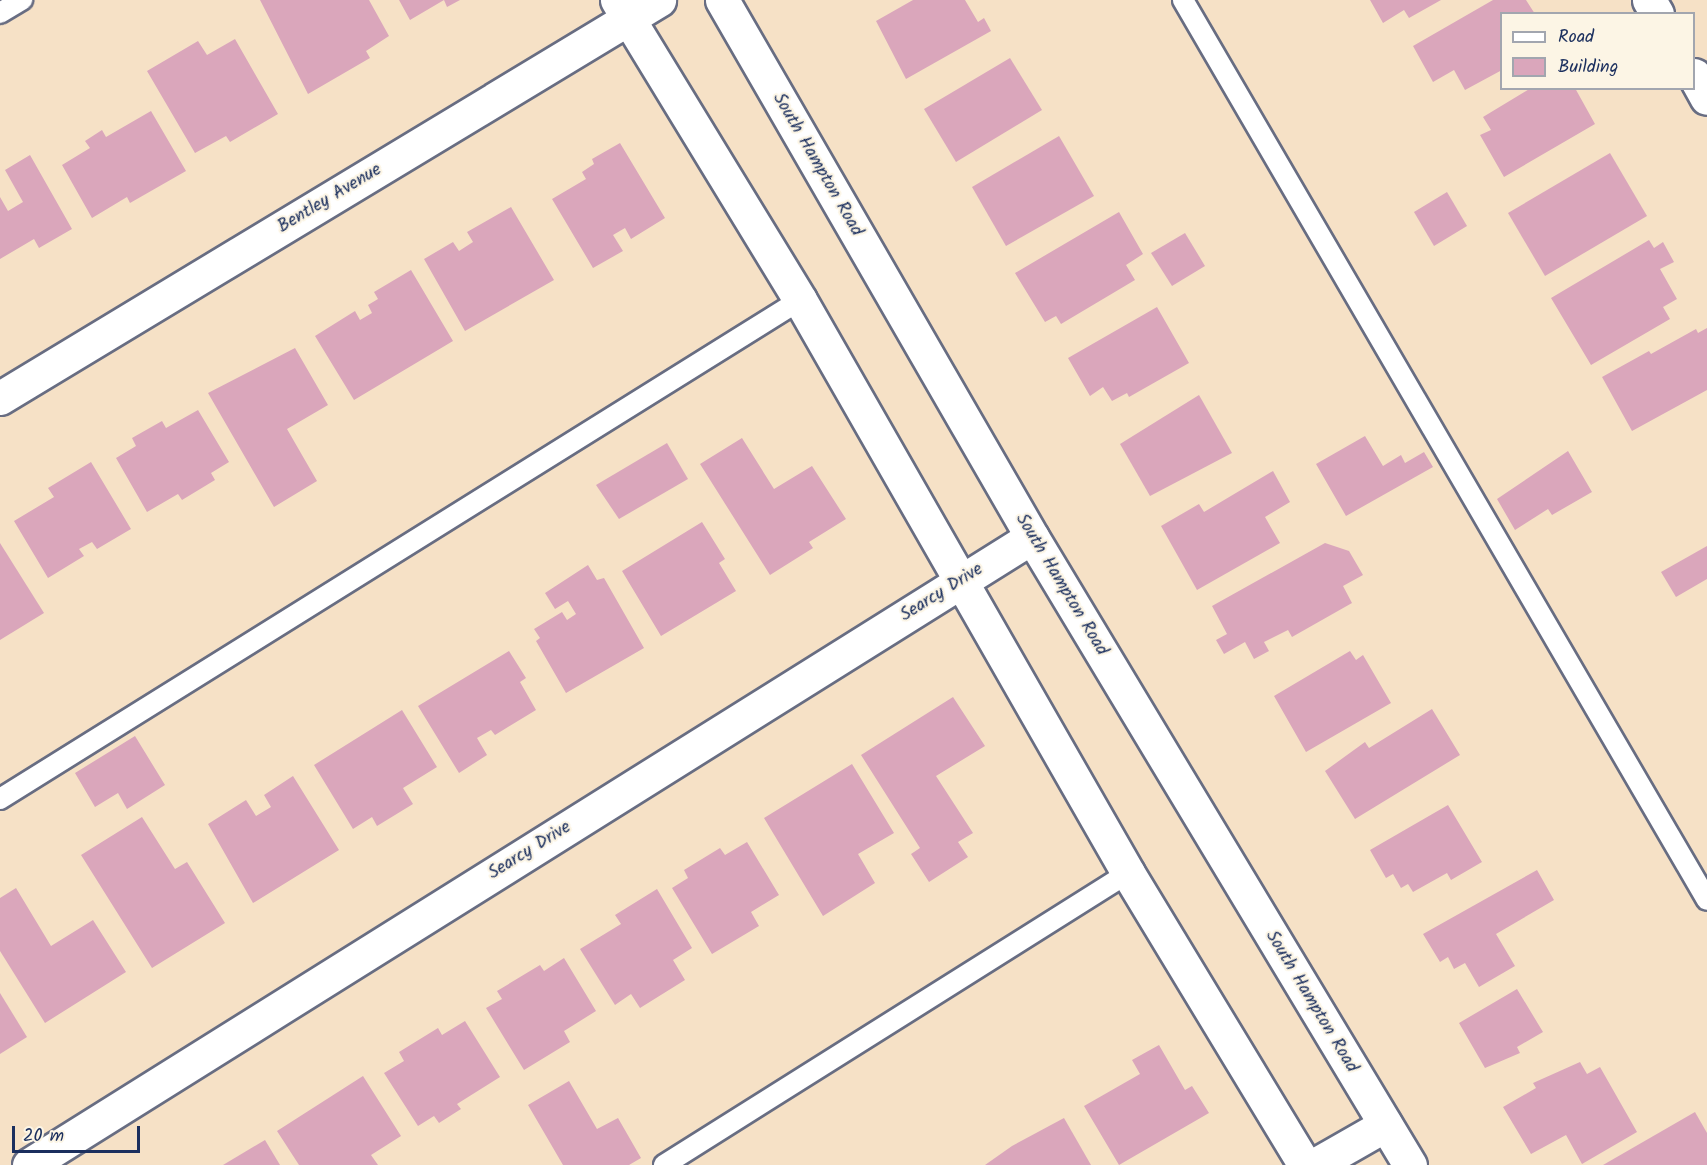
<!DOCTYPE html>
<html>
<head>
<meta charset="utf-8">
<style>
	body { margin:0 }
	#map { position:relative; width:1707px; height:1165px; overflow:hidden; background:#f6e1c6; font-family:Kalam,sans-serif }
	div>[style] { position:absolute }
	.building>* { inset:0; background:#daa6bb }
	.roads { filter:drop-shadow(2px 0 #686d82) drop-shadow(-2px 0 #686d82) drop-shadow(0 2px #686d82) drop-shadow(0 -2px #686d82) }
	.service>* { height:20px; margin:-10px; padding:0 10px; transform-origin:10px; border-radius:10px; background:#fff }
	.minor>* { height:33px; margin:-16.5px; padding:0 16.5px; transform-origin:16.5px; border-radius:16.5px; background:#fff }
	.tertiary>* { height:33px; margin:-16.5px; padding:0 16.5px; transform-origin:16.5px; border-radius:16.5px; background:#fff }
	.secondary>* { height:33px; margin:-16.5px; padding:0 16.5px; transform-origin:16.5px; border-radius:16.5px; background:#fff }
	span { translate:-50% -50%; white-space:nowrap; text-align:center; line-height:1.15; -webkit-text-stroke:4.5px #fcf5e5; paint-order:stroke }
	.street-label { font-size:18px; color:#1b2f5e }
	.legend { position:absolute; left:1500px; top:12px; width:195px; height:78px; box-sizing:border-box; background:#fcf5e5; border:2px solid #a2a6af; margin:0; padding:8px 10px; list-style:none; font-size:18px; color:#1b2f5e }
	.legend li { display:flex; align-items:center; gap:12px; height:30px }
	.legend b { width:30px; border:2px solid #a2a6af }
	.scale { position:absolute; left:12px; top:1126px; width:128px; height:27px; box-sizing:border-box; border:3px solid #1b2f5e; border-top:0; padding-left:8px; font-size:18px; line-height:21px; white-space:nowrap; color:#1b2f5e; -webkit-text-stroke:4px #fcf5e5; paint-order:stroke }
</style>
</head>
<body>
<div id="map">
	<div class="building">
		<div style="clip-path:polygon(260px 0,369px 0,389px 36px,366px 51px,370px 58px,308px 94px)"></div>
		<div style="clip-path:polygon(399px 0,460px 0,447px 7px,444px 0,410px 20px)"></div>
		<div style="clip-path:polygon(913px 0,965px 0,978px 22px,984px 18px,991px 31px,906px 79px,876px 21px)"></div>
		<div style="clip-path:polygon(1370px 0,1441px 0,1409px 18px,1404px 10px,1383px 23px)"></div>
		<div style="clip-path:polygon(1493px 0,1526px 0,1535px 14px,1502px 14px,1502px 70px,1465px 90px,1454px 70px,1433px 82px,1413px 46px)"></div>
		<div style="clip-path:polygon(235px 39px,278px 114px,230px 142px,226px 136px,195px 153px,147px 71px,198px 41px,207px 55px)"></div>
		<div style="clip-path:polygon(1010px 58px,1042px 110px,956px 162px,924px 109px)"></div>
		<div style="clip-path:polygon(1531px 88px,1575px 88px,1595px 124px,1504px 177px,1480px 135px,1491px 130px,1483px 117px)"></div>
		<div style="clip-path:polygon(151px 111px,186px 171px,130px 203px,127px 197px,92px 218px,62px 165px,90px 148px,85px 141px,102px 130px,106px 137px)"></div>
		<div style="clip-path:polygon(1059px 136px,1094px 196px,1006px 246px,972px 187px)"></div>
		<div style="clip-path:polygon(620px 143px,665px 218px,631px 239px,625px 228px,613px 235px,623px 251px,593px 268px,552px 199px,586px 179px,582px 172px,594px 164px,592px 159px)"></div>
		<div style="clip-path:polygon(1610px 153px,1647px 216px,1545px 276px,1508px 213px)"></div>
		<div style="clip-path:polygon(30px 155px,72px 229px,39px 248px,34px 239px,0 259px,0 197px,8px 211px,23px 202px,5px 170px)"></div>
		<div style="clip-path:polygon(1447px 192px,1467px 226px,1434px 246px,1414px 212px)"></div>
		<div style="clip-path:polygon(511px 207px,554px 280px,465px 331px,424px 259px,453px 242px,459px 251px,473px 242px,467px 232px)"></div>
		<div style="clip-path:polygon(1119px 212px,1143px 254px,1126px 265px,1135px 280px,1061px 324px,1056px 316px,1045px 322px,1015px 273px)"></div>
		<div style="clip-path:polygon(1185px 233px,1205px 266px,1172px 286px,1151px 253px)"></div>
		<div style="clip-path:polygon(1649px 240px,1654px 248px,1663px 242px,1674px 262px,1660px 269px,1677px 299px,1663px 307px,1670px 319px,1591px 365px,1551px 298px)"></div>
		<div style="clip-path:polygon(411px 270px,453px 341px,354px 400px,315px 336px,355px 311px,360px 320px,372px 313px,368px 305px,378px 299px,374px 292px)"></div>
		<div style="clip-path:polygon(1157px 307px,1189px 363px,1129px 397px,1127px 393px,1112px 401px,1103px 387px,1090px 396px,1068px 358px)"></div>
		<div style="clip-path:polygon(1707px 328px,1707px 390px,1632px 431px,1602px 377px,1649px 351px,1651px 354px,1696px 329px,1698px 333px)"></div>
		<div style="clip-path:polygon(295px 348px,328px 405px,287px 429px,317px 481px,274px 507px,208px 393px)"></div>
		<div style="clip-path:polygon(1199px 395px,1232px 453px,1150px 496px,1120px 444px)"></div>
		<div style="clip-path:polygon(198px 410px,229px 462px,211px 473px,215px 480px,182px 500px,178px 494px,147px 512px,116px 458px,136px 446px,132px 438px,162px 421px,166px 428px)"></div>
		<div style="clip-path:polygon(1365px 436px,1383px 466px,1401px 455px,1405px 463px,1424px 452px,1433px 467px,1346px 516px,1316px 464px)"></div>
		<div style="clip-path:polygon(742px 438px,774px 489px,812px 466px,846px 519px,809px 542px,813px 548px,770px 575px,700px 464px)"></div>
		<div style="clip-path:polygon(667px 443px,688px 479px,619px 519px,596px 485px)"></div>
		<div style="clip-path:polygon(1568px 451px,1592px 492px,1552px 515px,1548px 509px,1515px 530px,1497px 499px)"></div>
		<div style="clip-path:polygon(91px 462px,131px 529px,97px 549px,92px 542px,79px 549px,84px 556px,48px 578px,14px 521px,54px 497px,48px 488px)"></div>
		<div style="clip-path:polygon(1273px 471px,1290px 502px,1265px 517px,1280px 543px,1197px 590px,1161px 526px,1199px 504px,1204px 512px)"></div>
		<div style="clip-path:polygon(702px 522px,725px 559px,719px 563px,736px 591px,661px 636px,622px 571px)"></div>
		<div style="clip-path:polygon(0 543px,44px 613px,0 640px)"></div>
		<div style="clip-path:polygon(1325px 543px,1349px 551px,1363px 575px,1343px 586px,1352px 603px,1292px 637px,1288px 630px,1264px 642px,1269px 651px,1254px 659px,1245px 642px,1224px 654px,1216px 640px,1227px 634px,1212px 606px)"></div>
		<div style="clip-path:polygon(1707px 546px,1707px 579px,1676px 597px,1661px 572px)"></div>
		<div style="clip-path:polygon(588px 565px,597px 580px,604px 578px,644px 648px,566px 693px,536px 641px,540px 638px,534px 629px,562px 612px,567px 620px,576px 614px,568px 601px,555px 609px,545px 593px)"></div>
		<div style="clip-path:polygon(509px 651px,526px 678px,520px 682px,536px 710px,495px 735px,491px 730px,477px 738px,487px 755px,459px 773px,418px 706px)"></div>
		<div style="clip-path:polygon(1350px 651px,1356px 660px,1363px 655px,1391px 703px,1306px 752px,1274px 696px)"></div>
		<div style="clip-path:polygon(953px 697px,985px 746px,936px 776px,973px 833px,958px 842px,968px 857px,929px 882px,911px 854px,920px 848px,861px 755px)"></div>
		<div style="clip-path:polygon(1432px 709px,1460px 755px,1355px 819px,1325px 771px,1365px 742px,1369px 748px)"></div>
		<div style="clip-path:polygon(402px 710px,437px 767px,403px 788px,413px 804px,377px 826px,372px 817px,353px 829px,314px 765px)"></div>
		<div style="clip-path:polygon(135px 736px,165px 785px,127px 809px,118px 793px,95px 807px,75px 773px)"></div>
		<div style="clip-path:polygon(852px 764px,894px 833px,858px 854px,875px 883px,823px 916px,764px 818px)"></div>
		<div style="clip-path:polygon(293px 776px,339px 850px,253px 903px,208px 824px,246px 800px,256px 816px,271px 807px,264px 795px)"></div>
		<div style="clip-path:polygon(1448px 805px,1482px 862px,1451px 880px,1447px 873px,1413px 892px,1408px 884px,1401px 888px,1393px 874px,1386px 878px,1370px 850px)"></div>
		<div style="clip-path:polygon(142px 817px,175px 869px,187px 862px,225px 923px,152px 968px,81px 855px)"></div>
		<div style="clip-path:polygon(747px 842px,779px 895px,751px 912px,759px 926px,712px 954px,672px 888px,688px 878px,684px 870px,720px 848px,725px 855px)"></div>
		<div style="clip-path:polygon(1537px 870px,1554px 900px,1496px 934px,1515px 966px,1479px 987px,1465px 963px,1454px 969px,1448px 957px,1440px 962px,1423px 934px)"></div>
		<div style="clip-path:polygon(16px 888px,51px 946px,93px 920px,126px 972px,45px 1023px,0 951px,0 898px)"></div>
		<div style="clip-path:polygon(657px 889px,692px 948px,673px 960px,685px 980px,640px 1008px,631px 994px,615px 1005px,580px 949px,621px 924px,615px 915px)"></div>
		<div style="clip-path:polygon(564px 958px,596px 1011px,564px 1031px,570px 1042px,524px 1070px,486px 1008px,502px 999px,497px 991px,540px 965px,544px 971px)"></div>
		<div style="clip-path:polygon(1517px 989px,1543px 1032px,1517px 1047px,1520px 1053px,1485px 1068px,1459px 1023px)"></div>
		<div style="clip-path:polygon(0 993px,27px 1037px,0 1054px)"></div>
		<div style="clip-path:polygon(465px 1021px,500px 1077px,457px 1104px,461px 1109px,439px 1123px,434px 1116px,418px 1126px,384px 1073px,404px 1061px,399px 1052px,438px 1028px,442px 1035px)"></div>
		<div style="clip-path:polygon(1159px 1045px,1185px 1090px,1192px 1086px,1209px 1113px,1119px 1165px,1084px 1106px,1140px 1074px,1132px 1060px)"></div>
		<div style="clip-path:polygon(1580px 1062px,1587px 1074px,1600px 1067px,1637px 1132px,1582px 1164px,1566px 1135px,1531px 1154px,1503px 1107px,1536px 1088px,1533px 1083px)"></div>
		<div style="clip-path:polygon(363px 1076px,401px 1136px,371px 1155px,378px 1165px,299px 1165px,277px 1131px)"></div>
		<div style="clip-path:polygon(569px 1081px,597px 1129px,618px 1118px,641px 1158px,629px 1165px,563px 1165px,528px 1105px)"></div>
		<div style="clip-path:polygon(1695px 1112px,1707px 1133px,1707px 1165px,1603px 1165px)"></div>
		<div style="clip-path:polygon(1064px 1118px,1091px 1165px,985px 1165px,1012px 1146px)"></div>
		<div style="clip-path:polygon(265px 1140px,280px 1165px,223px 1165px)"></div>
	</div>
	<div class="roads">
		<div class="service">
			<div style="left:1183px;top:0;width:1041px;rotate:59.79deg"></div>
			<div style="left:0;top:13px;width:26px;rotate:-31deg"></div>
			<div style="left:0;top:799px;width:943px;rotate:-31.95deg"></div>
			<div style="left:664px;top:1165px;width:548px;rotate:-32.18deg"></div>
		</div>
		<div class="minor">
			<div style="left:1649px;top:0;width:16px;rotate:60deg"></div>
			<div style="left:1694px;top:75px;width:26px;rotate:61deg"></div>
			<div style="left:0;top:398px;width:770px;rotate:-31.13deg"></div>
			<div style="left:29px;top:1165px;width:1183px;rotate:-32.05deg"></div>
		</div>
		<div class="tertiary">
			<div style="left:1315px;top:1165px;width:81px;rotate:-29.7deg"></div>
		</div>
		<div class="secondary">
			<div style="left:617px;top:0;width:351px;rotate:58.6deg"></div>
			<div style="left:800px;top:300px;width:660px;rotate:60.21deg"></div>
			<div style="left:1128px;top:873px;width:341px;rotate:58.8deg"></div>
			<div style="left:722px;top:0;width:620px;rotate:60deg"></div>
			<div style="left:1032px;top:537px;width:733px;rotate:58.96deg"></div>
		</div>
	</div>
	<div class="street-label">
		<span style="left:817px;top:165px;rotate:60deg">South Hampton Road</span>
		<span style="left:330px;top:199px;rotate:-31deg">Bentley Avenue</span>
		<span style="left:1061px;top:585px;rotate:59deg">South Hampton Road</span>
		<span style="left:942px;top:593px;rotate:-32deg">Searcy Drive</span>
		<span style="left:530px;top:851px;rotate:-32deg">Searcy Drive</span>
		<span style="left:1311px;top:1002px;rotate:59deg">South Hampton Road</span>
	</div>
	<ul class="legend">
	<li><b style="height:8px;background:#fff"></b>Road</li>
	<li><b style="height:16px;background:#daa6bb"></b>Building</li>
	</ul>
	<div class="scale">20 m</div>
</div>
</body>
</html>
